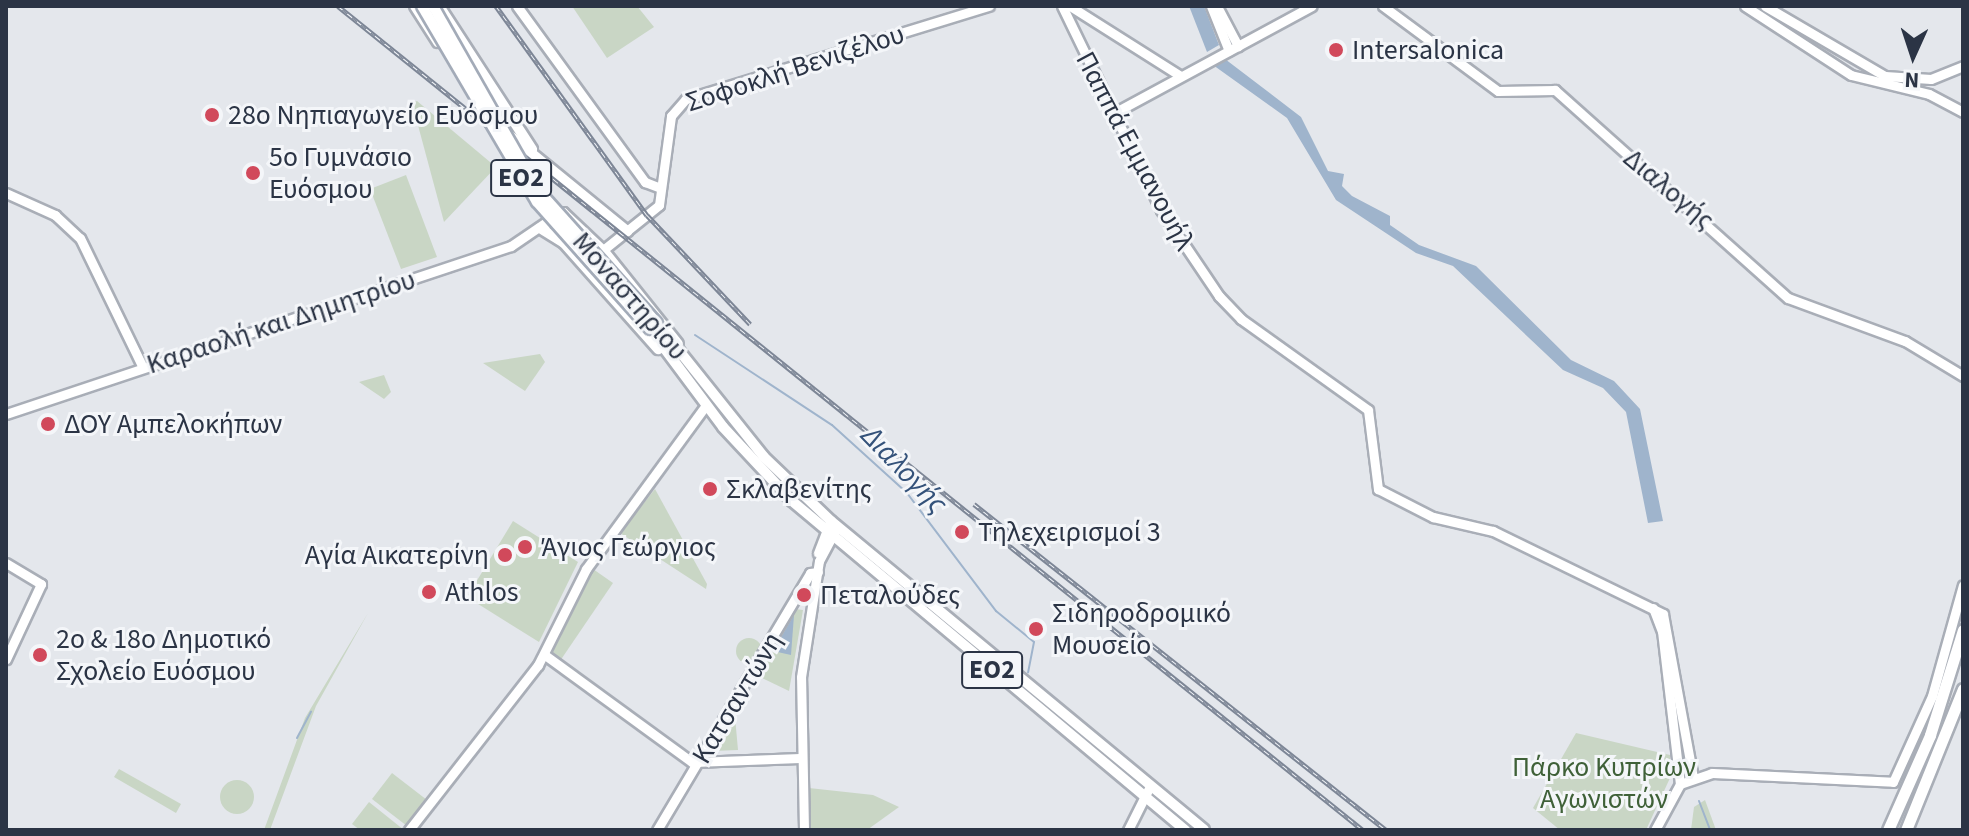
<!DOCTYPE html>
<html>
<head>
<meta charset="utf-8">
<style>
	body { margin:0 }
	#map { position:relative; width:1969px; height:836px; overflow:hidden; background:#e4e7ec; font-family:"Source Sans 3",sans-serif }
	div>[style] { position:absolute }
	.green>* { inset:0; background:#c9d6c5 }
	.round { border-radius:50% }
	.water>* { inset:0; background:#9fb4cc }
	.stream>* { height:2px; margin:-1px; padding:0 1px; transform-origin:1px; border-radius:1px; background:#9fb4cc }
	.roads { filter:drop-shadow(2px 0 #a9aeb7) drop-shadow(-2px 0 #a9aeb7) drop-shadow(0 2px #a9aeb7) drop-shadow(0 -2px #a9aeb7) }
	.secondary>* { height:9px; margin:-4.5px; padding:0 4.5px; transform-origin:4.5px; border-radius:4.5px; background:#fff }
	.primary>* { height:10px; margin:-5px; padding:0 5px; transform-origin:5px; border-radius:5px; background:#fff }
	.highway>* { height:11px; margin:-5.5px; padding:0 5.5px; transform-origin:5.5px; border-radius:5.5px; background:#fff }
	.rail>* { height:5px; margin-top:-2.5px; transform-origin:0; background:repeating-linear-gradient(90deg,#f4f6f9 0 6px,#7d8696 0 12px); box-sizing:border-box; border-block:2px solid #7d8696 }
	.bridges { filter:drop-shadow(2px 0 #a3abb8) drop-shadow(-2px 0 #a3abb8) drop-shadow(0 2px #a3abb8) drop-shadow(0 -2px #a3abb8) }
	.primary-bridge>* { height:10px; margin:-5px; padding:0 5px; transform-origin:5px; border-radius:5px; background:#fff }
	.dots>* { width:22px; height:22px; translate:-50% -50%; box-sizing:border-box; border:4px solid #f4f6f9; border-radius:50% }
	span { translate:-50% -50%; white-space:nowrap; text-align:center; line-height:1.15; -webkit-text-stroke:6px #f4f6f9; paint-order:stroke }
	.shield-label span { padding:2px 6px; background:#f4f6f9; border:2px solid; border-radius:6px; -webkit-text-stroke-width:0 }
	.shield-label { font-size:26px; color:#2b3445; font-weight:700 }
	.poi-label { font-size:28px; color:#2b3445 }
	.left { translate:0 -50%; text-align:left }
	.right { translate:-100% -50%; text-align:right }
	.street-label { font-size:28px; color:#2b3445 }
	.park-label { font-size:28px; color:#3f6138 }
	.water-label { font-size:30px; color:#34527a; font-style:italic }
	.frame { position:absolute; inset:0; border:8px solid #2b3445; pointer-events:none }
	.north { position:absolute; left:1873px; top:16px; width:80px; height:80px; -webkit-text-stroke:6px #f4f6f9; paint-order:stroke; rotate:183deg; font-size:22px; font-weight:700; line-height:32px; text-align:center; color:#2b3445 }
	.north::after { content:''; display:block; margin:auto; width:28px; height:36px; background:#2b3445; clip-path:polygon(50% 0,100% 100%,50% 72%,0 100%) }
</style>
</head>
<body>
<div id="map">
	<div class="green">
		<div style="clip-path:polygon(572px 6px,637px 6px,654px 27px,607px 58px)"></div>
		<div style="clip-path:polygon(417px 101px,496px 167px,444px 222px,412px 103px)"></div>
		<div style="clip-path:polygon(406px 175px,437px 257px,401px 269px,370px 189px)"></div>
		<div style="clip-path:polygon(540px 354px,545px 362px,525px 391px,483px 363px)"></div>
		<div style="clip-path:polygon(384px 375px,391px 392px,384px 399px,359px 382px)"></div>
		<div style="clip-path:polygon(655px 489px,707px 584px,706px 589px,620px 533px)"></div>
		<div style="clip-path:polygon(513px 521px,578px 562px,539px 642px,467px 597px)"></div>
		<div style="clip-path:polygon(593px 569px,613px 583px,560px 661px,550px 654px)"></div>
		<div style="clip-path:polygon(795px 609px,803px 610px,789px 691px,758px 676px)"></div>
		<div style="clip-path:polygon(368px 613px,316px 706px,270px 830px,264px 830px,305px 718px)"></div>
		<div class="round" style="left:736px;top:638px;width:26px;height:26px"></div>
		<div style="clip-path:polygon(735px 717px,738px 750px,713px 751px)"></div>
		<div style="clip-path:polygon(1576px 733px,1670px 755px,1670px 778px,1646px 830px,1560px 830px,1533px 808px)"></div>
		<div style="clip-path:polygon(119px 769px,181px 804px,176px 813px,114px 777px)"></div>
		<div style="clip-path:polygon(392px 773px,427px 800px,407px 826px,372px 799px)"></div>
		<div class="round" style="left:220px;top:780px;width:34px;height:34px"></div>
		<div style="clip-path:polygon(809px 788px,873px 795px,899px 807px,867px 830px,810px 830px)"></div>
		<div style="clip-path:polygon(1705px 800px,1716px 830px,1691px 830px,1694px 807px)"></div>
		<div style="clip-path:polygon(369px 802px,404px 830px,360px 830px,352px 824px)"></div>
	</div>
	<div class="water">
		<div style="clip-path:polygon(1189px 6px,1204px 6px,1219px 45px,1207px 52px)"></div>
		<div style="clip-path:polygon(1225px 59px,1301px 117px,1328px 171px,1344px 174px,1342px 186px,1352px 196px,1390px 216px,1390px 225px,1419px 245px,1476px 266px,1571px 360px,1614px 381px,1640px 409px,1663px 521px,1648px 523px,1626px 412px,1603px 388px,1563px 370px,1453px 266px,1416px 253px,1336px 200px,1287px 118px,1213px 65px)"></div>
		<div style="clip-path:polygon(794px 615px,791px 655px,773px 651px)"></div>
	</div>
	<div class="stream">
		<div style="left:695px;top:335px;width:164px;rotate:33.3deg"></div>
		<div style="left:832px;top:425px;width:101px;rotate:42.2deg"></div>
		<div style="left:907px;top:493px;width:148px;rotate:53deg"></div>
		<div style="left:996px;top:611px;width:49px;rotate:39.2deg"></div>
		<div style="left:1034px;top:642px;width:31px;rotate:101deg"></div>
		<div style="left:297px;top:738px;width:30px;rotate:-62deg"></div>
		<div style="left:1699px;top:801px;width:31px;rotate:69deg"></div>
	</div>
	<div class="roads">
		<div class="secondary">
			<div style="left:517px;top:6px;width:218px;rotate:54deg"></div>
			<div style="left:645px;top:182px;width:17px;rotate:21deg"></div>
			<div style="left:1062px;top:6px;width:227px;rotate:64.1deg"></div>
			<div style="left:1161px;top:210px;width:104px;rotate:56deg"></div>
			<div style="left:1219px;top:296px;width:32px;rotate:46deg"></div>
			<div style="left:1241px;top:319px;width:156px;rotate:35.6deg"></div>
			<div style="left:1368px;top:410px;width:80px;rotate:82.8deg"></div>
			<div style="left:1378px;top:489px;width:62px;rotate:27deg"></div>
			<div style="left:1433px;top:517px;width:62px;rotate:13.1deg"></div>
			<div style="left:1493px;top:531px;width:189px;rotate:26deg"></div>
			<div style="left:1663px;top:614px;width:167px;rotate:79.6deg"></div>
			<div style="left:1070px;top:6px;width:129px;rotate:32.3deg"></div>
			<div style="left:1211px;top:6px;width:48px;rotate:68.2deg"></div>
			<div style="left:1383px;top:6px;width:143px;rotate:36.5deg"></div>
			<div style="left:1498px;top:91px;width:57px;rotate:-1deg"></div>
			<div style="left:1555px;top:90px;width:312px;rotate:41.8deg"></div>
			<div style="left:1788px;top:298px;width:125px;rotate:20.2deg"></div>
			<div style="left:1905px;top:341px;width:68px;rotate:31.1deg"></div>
			<div style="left:1745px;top:6px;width:126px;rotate:33.1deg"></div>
			<div style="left:1851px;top:75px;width:80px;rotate:13.7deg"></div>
			<div style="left:1929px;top:94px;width:38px;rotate:28deg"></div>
			<div style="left:1765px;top:6px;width:139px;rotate:30.3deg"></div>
			<div style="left:1885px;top:76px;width:46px;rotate:3.7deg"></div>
			<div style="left:1931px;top:79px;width:35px;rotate:-22deg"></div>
			<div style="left:1219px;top:10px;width:41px;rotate:62.2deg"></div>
			<div style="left:1112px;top:114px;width:227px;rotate:-28.4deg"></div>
			<div style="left:6px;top:193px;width:54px;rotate:24.2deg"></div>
			<div style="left:55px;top:215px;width:34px;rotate:43deg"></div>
			<div style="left:80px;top:238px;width:144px;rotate:64.1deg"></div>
			<div style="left:540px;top:228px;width:28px;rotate:-35deg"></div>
			<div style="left:563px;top:212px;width:55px;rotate:43.5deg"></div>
			<div style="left:603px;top:250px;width:72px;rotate:-38.8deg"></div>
			<div style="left:659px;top:205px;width:90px;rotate:-82.3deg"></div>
			<div style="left:671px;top:116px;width:23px;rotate:-49deg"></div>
			<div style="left:686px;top:99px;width:317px;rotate:-17.1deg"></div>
			<div style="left:6px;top:414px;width:532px;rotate:-18.4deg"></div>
			<div style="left:511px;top:246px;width:53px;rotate:-34.3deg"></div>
			<div style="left:818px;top:553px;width:31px;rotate:-69deg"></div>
			<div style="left:6px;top:563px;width:41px;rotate:31deg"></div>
			<div style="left:41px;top:584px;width:83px;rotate:115deg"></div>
			<div style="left:1653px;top:608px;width:25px;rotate:69deg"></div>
			<div style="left:1662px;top:631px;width:154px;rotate:83.3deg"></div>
			<div style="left:545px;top:655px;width:182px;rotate:36.1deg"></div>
			<div style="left:692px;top:762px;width:110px;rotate:-2.1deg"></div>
			<div style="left:409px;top:830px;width:209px;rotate:-52deg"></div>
			<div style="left:538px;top:665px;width:107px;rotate:-63.4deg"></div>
			<div style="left:586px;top:569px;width:203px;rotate:-53.8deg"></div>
			<div style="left:657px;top:830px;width:299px;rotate:-59.2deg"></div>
			<div style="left:810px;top:573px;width:8px;rotate:-7deg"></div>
			<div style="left:804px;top:830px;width:153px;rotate:-91.1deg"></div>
			<div style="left:801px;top:677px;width:117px;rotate:-81.2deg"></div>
			<div style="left:819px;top:561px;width:34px;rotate:-62deg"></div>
			<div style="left:1128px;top:830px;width:49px;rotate:-63.4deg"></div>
			<div style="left:1655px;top:830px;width:52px;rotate:-61.5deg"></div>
			<div style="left:1680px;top:784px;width:34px;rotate:-19deg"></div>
			<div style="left:1712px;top:773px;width:181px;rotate:2.8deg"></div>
			<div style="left:1893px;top:782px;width:94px;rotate:-65.6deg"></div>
			<div style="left:1932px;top:696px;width:115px;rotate:-74.4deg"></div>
		</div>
		<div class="primary">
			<div style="left:415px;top:6px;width:43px;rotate:57.4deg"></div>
			<div style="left:439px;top:6px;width:171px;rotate:57deg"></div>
			<div style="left:504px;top:131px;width:159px;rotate:39.1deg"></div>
			<div style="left:540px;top:228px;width:28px;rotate:32deg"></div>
			<div style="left:564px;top:243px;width:142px;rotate:48.4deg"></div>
			<div style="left:603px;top:250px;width:120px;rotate:51.4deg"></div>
			<div style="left:657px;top:323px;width:171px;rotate:51.4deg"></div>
			<div style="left:764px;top:457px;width:93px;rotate:43.7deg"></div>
			<div style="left:831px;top:521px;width:484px;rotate:39.6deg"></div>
			<div style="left:650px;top:329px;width:122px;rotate:53.3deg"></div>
			<div style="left:723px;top:427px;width:101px;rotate:47deg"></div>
			<div style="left:792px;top:501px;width:513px;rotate:39.93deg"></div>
		</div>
		<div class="highway">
			<div style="left:1888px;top:830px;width:104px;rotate:-66.1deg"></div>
			<div style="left:1930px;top:735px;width:110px;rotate:-72.6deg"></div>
			<div style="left:1906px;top:830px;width:152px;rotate:-68deg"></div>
		</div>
	</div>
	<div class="rail">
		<div style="left:338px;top:6px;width:1315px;rotate:38.8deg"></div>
		<div style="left:496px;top:6px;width:258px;rotate:54.2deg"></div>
		<div style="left:647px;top:215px;width:150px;rotate:46.6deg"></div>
		<div style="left:974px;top:504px;width:525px;rotate:38.35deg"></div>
	</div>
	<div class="bridges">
		<div class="primary-bridge">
			<div style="left:422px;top:6px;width:227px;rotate:59.6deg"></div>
			<div style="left:537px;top:202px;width:170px;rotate:48.3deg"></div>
			<div style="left:433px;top:6px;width:210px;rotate:60.4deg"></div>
			<div style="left:537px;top:189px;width:180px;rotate:48.2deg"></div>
		</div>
	</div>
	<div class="dots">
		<div style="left:1336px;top:50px;background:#d1495b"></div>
		<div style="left:212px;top:115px;background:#d1495b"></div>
		<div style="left:253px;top:173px;background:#d1495b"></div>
		<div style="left:48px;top:424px;background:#d1495b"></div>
		<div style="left:710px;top:489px;background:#d1495b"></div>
		<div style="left:962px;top:532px;background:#d1495b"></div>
		<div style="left:525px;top:547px;background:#d1495b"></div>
		<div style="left:505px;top:555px;background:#d1495b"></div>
		<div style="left:429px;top:592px;background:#d1495b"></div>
		<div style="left:804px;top:595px;background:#d1495b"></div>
		<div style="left:1036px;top:629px;background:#d1495b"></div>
		<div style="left:40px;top:655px;background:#d1495b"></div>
	</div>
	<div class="shield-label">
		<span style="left:521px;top:178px">ΕΟ2</span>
		<span style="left:992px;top:670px">ΕΟ2</span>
	</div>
	<div class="poi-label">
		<span class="left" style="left:1352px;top:50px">Intersalonica</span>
		<span class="left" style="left:228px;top:115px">28ο Νηπιαγωγείο Ευόσμου</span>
		<span class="left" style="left:269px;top:173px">5ο Γυμνάσιο<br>Ευόσμου</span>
		<span class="left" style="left:64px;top:424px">ΔΟΥ Αμπελοκήπων</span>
		<span class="left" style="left:726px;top:489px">Σκλαβενίτης</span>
		<span class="left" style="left:978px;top:532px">Τηλεχειρισμοί 3</span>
		<span class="left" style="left:541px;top:547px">Άγιος Γεώργιος</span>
		<span class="right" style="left:489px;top:555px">Αγία Αικατερίνη</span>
		<span class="left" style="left:445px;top:592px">Athlos</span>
		<span class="left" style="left:820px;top:595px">Πεταλούδες</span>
		<span class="left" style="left:1052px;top:629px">Σιδηροδρομικό<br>Μουσείο</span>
		<span class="left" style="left:56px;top:655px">2ο &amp; 18ο Δημοτικό<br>Σχολείο Ευόσμου</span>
	</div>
	<div class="street-label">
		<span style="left:795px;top:68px;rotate:-18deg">Σοφοκλή Βενιζέλου</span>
		<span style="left:1135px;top:151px;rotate:62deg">Παππά Εμμανουήλ</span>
		<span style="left:1669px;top:189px;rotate:40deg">Διαλογής</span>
		<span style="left:630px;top:296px;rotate:49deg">Μοναστηρίου</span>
		<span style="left:281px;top:322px;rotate:-18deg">Καραολή και Δημητρίου</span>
		<span style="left:737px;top:698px;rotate:-59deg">Κατσαντώνη</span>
	</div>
	<div class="park-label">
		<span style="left:1604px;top:783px">Πάρκο Κυπρίων<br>Αγωνιστών</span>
	</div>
	<div class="water-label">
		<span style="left:904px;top:470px;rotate:46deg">Διαλογής</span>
	</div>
	<div class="frame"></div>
	<div class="north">N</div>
</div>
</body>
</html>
